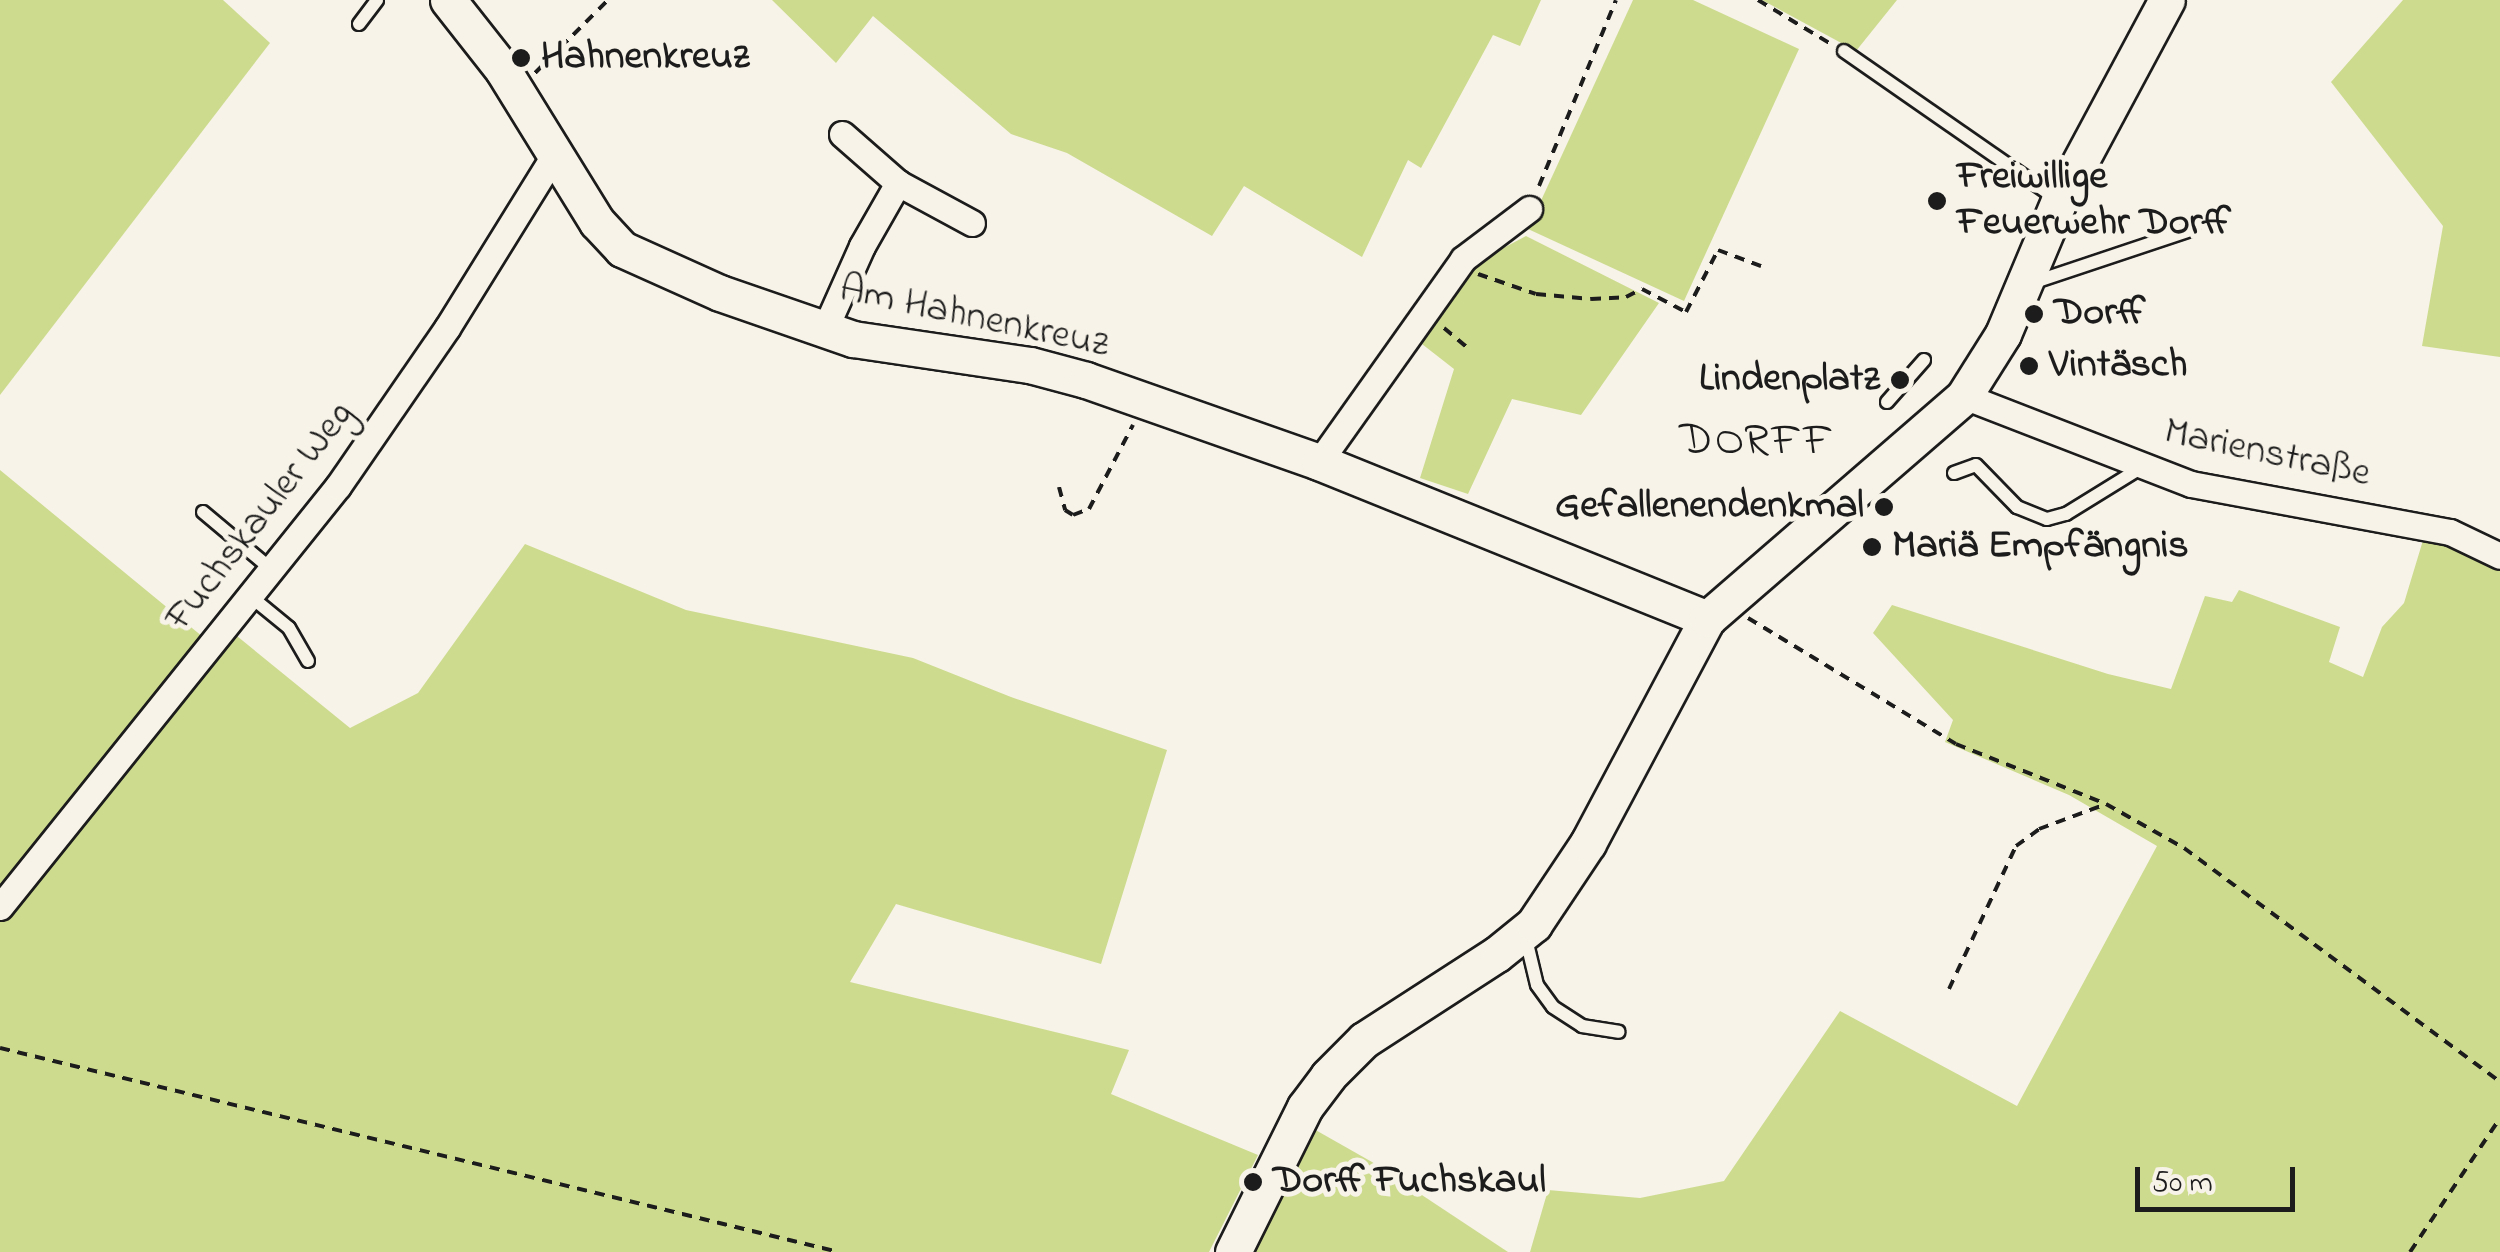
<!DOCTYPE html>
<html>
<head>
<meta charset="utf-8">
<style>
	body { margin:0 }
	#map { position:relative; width:2500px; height:1252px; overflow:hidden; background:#f7f3e8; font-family:"Indie Flower",sans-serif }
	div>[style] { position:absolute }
	.green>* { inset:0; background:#cddb8f }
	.path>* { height:4px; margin-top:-2px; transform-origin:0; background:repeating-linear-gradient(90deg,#1c1c1c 0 10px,transparent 0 18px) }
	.roads { filter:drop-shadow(2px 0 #1c1c1c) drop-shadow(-2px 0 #1c1c1c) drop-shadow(0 2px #1c1c1c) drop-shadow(0 -2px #1c1c1c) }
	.lane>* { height:12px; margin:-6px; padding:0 6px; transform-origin:6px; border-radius:6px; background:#f7f3e8 }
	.street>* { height:25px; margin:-12.5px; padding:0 12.5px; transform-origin:12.5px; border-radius:12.5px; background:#f7f3e8 }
	.secondary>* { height:35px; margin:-17.5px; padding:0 17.5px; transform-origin:17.5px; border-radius:17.5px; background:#f7f3e8 }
	.dots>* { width:28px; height:28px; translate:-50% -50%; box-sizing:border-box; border:5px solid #f7f3e8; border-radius:50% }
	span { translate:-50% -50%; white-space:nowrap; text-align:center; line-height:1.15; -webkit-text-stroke:10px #f7f3e8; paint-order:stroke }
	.poi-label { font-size:40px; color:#1c1c1c; font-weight:700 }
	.left { translate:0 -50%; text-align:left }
	.right { translate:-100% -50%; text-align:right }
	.street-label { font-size:40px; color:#1c1c1c }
	.quarter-label { font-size:45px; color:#1c1c1c; letter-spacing:2.5px }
	.scale { position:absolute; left:2135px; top:1167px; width:160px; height:45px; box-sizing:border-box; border:5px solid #1c1c1c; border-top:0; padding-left:12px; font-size:30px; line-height:35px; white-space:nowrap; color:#1c1c1c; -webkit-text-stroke:8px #f7f3e8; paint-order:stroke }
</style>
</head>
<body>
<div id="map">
	<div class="green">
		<div style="clip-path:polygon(0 0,223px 0,270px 43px,0 395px)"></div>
		<div style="clip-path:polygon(772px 0,1541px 0,1520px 46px,1493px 35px,1421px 168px,1408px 160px,1362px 257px,1244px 186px,1212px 236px,1067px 153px,1011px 134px,873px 16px,836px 63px)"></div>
		<div style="clip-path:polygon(1633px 0,1693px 0,1799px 49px,1684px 301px,1528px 229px)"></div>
		<div style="clip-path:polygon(1762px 0,1897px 0,1856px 51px)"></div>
		<div style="clip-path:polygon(2403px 0,2500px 0,2500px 357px,2422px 346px,2443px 226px,2331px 82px)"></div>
		<div style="clip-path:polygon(1526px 236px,1659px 303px,1581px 415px,1512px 399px,1468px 494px,1420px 478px,1454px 369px,1413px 337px,1464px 269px)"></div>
		<div style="clip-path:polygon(0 470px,203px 637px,232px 632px,350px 728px,418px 693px,525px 544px,686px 610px,913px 658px,1011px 697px,1167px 750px,1101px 964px,896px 904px,850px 982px,1129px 1050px,1111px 1094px,1258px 1155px,1209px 1252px,0 1252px)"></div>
		<div style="clip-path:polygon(2424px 537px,2488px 559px,2500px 571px,2500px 1252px,1530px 1252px,1548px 1190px,1640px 1198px,1724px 1181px,1840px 1011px,2017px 1106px,2157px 846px,2069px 795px,1945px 742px,1953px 720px,1873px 633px,1892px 605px,2108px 674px,2171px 689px,2205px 596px,2232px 602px,2239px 590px,2340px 627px,2329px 662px,2363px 677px,2382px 627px,2404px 603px)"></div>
		<div style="clip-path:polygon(1312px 1128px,1372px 1162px,1508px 1252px,1246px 1252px)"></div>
	</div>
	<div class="path">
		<div style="left:1758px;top:0;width:85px;rotate:31.1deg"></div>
		<div style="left:535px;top:73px;width:103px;rotate:-45deg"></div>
		<div style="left:1539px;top:186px;width:201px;rotate:-67.5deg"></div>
		<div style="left:1478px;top:274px;width:61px;rotate:19deg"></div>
		<div style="left:1536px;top:294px;width:55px;rotate:5.2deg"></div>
		<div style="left:1591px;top:299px;width:35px;rotate:-3deg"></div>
		<div style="left:1626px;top:297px;width:18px;rotate:-27deg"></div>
		<div style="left:1642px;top:289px;width:50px;rotate:27.6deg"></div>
		<div style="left:1686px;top:312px;width:70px;rotate:-62.7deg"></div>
		<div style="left:1718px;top:250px;width:46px;rotate:20.4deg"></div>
		<div style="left:1444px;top:328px;width:34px;rotate:40deg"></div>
		<div style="left:1059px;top:487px;width:24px;rotate:75deg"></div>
		<div style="left:1065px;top:510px;width:9px;rotate:32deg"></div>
		<div style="left:1073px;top:515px;width:17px;rotate:-21deg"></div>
		<div style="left:1089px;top:509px;width:95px;rotate:-62.4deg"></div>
		<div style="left:1748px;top:618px;width:243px;rotate:31.2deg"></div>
		<div style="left:1956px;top:744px;width:162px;rotate:21.8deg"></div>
		<div style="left:1949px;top:989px;width:158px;rotate:-64.9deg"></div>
		<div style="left:2016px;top:846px;width:29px;rotate:-36deg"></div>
		<div style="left:2039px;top:829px;width:72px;rotate:-20.5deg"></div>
		<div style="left:2106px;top:804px;width:90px;rotate:29.4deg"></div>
		<div style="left:2184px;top:848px;width:393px;rotate:36.5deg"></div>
		<div style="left:0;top:1048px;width:863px;rotate:13.67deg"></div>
		<div style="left:2410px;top:1252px;width:161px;rotate:-56.1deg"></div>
	</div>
	<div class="roads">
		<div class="lane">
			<div style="left:359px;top:24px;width:30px;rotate:-53deg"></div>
			<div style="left:1844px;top:51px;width:259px;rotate:34.8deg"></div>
			<div style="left:2029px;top:284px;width:173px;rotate:-18.5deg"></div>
			<div style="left:1887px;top:402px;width:56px;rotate:-48.6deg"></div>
			<div style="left:1954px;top:473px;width:23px;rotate:-20deg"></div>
			<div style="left:1976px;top:465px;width:59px;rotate:45.7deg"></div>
			<div style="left:2017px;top:507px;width:32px;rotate:22deg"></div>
			<div style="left:2047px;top:519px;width:20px;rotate:-15deg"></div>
			<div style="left:2066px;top:514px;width:89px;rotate:-31.7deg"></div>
			<div style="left:203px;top:512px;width:89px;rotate:40deg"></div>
			<div style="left:250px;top:596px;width:50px;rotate:39.4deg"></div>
			<div style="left:289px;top:628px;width:38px;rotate:60deg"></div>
			<div style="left:1525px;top:935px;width:51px;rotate:76.5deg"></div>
			<div style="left:1537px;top:985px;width:27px;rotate:54deg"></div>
			<div style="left:1553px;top:1007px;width:35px;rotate:33deg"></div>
			<div style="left:1582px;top:1026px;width:37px;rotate:9deg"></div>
		</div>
		<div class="street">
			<div style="left:842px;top:134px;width:74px;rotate:41.2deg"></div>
			<div style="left:898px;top:183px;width:84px;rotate:28.4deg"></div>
			<div style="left:824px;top:331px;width:93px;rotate:-65.9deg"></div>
			<div style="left:862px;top:246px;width:73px;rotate:-60.3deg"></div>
			<div style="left:1964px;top:396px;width:243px;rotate:21.2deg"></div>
			<div style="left:2191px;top:484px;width:263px;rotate:10.5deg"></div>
			<div style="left:2450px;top:532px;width:55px;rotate:25.6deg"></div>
			<div style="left:1319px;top:462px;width:249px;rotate:-54.6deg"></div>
			<div style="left:1463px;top:259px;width:83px;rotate:-37.1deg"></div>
			<div style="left:0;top:907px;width:540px;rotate:-51.24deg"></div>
			<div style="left:338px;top:486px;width:192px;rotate:-55.4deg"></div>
			<div style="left:447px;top:328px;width:205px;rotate:-58.2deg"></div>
		</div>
		<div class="secondary">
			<div style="left:448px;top:0;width:89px;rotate:51.8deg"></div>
			<div style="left:503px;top:70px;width:179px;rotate:58.3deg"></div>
			<div style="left:597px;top:222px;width:37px;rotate:47deg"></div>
			<div style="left:622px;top:249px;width:107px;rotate:24.2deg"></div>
			<div style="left:720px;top:293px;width:141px;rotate:19.1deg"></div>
			<div style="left:853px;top:339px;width:179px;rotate:8.4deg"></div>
			<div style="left:1030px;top:365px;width:58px;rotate:15deg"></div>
			<div style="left:1086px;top:380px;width:247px;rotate:19.4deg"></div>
			<div style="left:1319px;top:462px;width:419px;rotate:22deg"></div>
			<div style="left:1233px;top:1252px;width:162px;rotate:-63.6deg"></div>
			<div style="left:1305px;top:1107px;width:39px;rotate:-53deg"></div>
			<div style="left:1328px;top:1076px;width:51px;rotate:-45deg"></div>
			<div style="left:1364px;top:1040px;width:158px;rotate:-32.9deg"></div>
			<div style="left:1497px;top:954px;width:48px;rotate:-39deg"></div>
			<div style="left:1534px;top:924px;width:97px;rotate:-56.3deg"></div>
			<div style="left:1588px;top:843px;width:254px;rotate:-62deg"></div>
			<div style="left:1707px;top:619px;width:340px;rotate:-40.9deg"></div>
			<div style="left:1964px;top:396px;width:73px;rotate:-57.8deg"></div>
			<div style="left:2003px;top:334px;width:144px;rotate:-67.2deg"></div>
			<div style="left:2059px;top:201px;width:228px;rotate:-61.8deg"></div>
		</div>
	</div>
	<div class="dots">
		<div style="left:521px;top:58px;background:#1c1c1c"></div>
		<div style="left:1937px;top:201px;background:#1c1c1c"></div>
		<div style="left:2034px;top:314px;background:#1c1c1c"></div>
		<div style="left:2029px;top:366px;background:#1c1c1c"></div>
		<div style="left:1900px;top:380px;background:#1c1c1c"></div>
		<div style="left:1884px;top:507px;background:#1c1c1c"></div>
		<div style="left:1872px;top:547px;background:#1c1c1c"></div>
		<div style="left:1253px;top:1182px;background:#1c1c1c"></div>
	</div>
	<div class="poi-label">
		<span class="left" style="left:541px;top:58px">Hahnenkreuz</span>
		<span class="left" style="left:1957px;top:201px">Freiwillige<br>Feuerwehr Dorff</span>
		<span class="left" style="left:2054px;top:314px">Dorff</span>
		<span class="left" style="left:2049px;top:366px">Vintäsch</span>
		<span class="right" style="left:1880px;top:380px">Lindenplatz</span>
		<span class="right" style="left:1864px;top:507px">Gefallenendenkmal</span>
		<span class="left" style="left:1892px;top:547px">Mariä Empfängnis</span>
		<span class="left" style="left:1273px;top:1182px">Dorff Fuchskaul</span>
	</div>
	<div class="street-label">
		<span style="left:974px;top:318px;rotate:12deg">Am Hahnenkreuz</span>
		<span style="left:2267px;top:454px;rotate:12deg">Marienstraße</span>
		<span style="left:261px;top:517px;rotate:-52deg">Fuchskauler Weg</span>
	</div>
	<div class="quarter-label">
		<span style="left:1757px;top:443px">DORFF</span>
	</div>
	<div class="scale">50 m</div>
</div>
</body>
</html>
